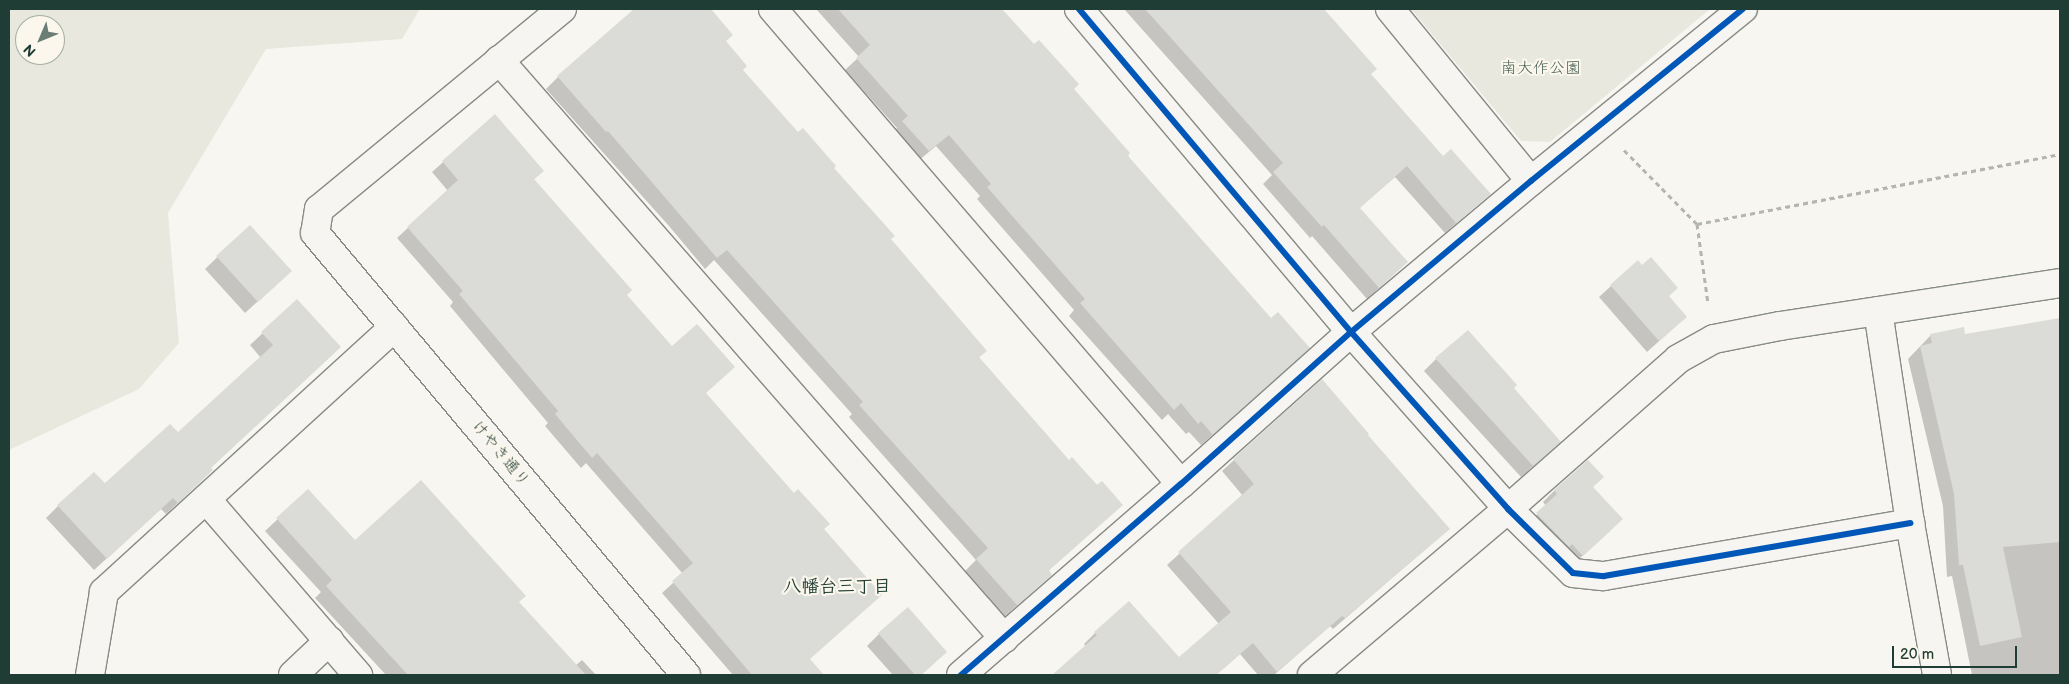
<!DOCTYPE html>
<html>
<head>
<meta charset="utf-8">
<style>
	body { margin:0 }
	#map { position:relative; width:2069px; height:684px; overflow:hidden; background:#f8f6f0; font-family:"Balsamiq Sans","Klee One",sans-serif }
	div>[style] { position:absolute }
	.built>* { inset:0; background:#e8e8df }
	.shadow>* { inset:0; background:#0003 }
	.building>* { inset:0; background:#dbdbd7 }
	.path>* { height:3px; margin-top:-1.5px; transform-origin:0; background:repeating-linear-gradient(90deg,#b2b5b1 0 5px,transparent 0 9px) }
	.roads { filter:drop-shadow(1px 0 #868b86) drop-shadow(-1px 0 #868b86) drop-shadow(0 1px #868b86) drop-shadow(0 -1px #868b86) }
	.street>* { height:28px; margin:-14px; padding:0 14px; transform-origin:14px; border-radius:14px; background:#f6f5f1 }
	.cycleway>* { height:6px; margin:-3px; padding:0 3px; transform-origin:3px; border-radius:3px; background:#0057b8 }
	span { translate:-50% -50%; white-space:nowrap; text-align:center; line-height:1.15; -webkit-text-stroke:4.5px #fbf7ec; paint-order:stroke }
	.park-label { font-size:16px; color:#455d53 }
	.street-label { font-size:16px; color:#1f3d34 }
	.neighbourhood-label { font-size:18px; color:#1f3d34; font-weight:700 }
	.frame { position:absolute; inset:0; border:10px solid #1f3d34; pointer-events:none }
	.north { position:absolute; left:15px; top:15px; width:50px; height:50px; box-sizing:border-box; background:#fbf7ec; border:1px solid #a3ada2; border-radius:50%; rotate:225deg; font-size:14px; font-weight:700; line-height:20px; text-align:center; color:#1f3d34 }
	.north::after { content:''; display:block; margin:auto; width:18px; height:22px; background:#6b7e76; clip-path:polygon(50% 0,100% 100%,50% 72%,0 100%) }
	.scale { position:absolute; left:1892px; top:646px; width:125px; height:22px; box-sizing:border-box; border:2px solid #1f3d34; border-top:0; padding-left:6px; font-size:15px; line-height:18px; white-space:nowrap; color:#1f3d34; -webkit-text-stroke:4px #fbf7ec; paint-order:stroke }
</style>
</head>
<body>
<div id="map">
	<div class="built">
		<div style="clip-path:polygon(evenodd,9px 9px,420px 9px,402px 39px,266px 49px,168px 213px,179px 343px,139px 389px,9px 450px,9px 9px,25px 25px,55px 25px,55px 55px,25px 55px,25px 25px)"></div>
		<div style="clip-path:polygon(1411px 9px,1710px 9px,1550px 142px,1521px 141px)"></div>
	</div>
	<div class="shadow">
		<div style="clip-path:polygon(647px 9px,709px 9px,731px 35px,724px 42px,742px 70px,798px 134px,832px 168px,890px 239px,986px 351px,978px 358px,1068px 462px,1122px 505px,1048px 571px,1051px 575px,1005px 616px,965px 571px,976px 560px,849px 417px,852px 414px,714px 260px,705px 269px,669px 226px,546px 89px,558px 77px,602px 49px)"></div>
		<div style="clip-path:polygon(816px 9px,1000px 9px,1072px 89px,1297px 359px,1201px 445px,1189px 432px,1186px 434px,1168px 414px,1162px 420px,1069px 316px,1074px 310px,977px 199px,980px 196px,936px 146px,917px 162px,892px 133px,897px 128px,845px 70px,859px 57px)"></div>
		<div style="clip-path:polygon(1124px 9px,1322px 9px,1375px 69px,1370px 74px,1443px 158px,1489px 194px,1445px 233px,1395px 177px,1359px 208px,1407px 262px,1367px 299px,1312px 236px,1310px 238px,1263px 184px,1272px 175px)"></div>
		<div style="clip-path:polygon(495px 116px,543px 171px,533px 180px,705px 393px,823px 530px,808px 660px,822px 675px,733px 675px,662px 593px,683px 574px,586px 463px,581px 468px,545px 426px,548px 423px,450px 306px,453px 302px,397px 238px,448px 191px,432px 172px)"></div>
		<div style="clip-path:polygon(249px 227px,278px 283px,245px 313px,205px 269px)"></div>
		<div style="clip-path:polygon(1637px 262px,1686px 317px,1647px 352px,1599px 297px)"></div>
		<div style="clip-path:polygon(297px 301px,210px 469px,200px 482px,166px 514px,161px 509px,94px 570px,46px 518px,58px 506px,105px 485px,178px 434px,261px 358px,250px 345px)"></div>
		<div style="clip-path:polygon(2051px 321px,2060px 367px,2060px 675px,1972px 675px,1952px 576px,1947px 577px,1943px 506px,1908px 359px,1931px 335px,1965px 336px)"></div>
		<div style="clip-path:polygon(1436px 359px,1512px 388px,1547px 453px,1521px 477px,1424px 371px)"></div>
		<div style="clip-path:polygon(1366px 435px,1436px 540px,1333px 629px,1330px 626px,1274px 675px,1258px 675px,1240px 654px,1216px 675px,1054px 675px,1086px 647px,1084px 644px,1095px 633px,1178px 659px,1219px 624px,1167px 565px,1243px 496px,1222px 471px,1234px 460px)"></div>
		<div style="clip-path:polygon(1591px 488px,1610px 531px,1570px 567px,1525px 526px,1546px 506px,1543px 502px,1555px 490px)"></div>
		<div style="clip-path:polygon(308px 491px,355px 542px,518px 602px,575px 666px,582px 660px,596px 675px,386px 675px,315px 598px,321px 592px,265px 531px)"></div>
		<div style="clip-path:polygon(879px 634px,946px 652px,921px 675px,893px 675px,867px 646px)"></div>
	</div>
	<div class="building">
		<div style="clip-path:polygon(634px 9px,711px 9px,733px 35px,726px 41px,747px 66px,743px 70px,798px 132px,803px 128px,836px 166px,834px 168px,895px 236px,891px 239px,987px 351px,979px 357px,1069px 460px,1072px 457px,1097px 485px,1102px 481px,1123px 505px,1049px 570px,1052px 575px,1017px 605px,976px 559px,988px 548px,859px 405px,863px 402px,727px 250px,717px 258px,608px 131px,606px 132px,557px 76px)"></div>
		<div style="clip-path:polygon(838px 9px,1002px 9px,1034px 44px,1039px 40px,1079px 84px,1074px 89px,1130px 153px,1128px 156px,1271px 318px,1278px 312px,1310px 348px,1213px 435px,1201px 421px,1198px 424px,1181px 403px,1174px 410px,1080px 303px,1085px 299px,987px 187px,991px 184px,949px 135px,929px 151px,902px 121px,908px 116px,856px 58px,870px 45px)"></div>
		<div style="clip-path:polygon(1145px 9px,1324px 9px,1377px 69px,1371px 74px,1443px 156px,1451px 149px,1491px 194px,1456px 223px,1407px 166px,1360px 208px,1408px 262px,1379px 288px,1324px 225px,1322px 227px,1273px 172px,1283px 163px)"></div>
		<div style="clip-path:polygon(495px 114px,544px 171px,534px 179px,632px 290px,627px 295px,672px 346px,697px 324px,735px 367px,706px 393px,794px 493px,798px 489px,830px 524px,824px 529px,882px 595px,810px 659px,824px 675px,752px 675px,672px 581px,693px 563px,597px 453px,592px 458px,555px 414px,558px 411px,459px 294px,463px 291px,407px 227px,458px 180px,442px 161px)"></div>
		<div style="clip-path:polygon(250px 225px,292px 271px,258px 302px,216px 256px)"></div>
		<div style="clip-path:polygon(1651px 257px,1678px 288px,1669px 296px,1687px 317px,1659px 341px,1610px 285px,1638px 260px,1642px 265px)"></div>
		<div style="clip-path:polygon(297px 299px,341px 347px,211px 468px,213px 470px,178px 503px,173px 498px,107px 559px,57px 505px,94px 472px,105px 483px,170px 424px,178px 432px,273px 345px,261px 332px)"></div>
		<div style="clip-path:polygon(2060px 318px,2060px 542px,2003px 547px,2022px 637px,1980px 646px,1963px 565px,1959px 565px,1954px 494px,1920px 346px,1932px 343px,1930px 334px,1964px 327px,1965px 334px)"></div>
		<div style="clip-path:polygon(1468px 330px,1517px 385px,1514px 388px,1561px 442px,1533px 466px,1435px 358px)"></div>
		<div style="clip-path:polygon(1322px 379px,1369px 434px,1368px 435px,1450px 529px,1345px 618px,1342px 616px,1277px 672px,1253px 643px,1216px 675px,1052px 675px,1097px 635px,1094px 632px,1129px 601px,1179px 657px,1231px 612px,1178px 552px,1254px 484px,1233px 459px)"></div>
		<div style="clip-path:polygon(1588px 460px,1604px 477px,1593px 487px,1623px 519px,1583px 556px,1572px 544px,1569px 547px,1536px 513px,1557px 494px,1554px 490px)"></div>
		<div style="clip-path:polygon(421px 480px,526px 596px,519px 602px,586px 675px,408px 675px,326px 586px,332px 580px,276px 518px,308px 489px,355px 540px)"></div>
		<div style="clip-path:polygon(908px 607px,947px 652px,921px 675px,915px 675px,878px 633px)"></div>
	</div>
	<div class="path">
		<div style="left:1624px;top:150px;width:104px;rotate:45.4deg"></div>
		<div style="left:1697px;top:224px;width:370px;rotate:-10.9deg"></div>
		<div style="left:1697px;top:224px;width:80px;rotate:82.1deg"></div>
	</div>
	<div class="roads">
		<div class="street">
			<div style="left:562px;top:9px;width:315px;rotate:140.5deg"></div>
			<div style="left:319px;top:209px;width:24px;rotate:99deg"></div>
			<div style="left:315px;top:233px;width:577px;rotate:49.99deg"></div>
			<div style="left:773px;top:9px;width:626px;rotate:49.34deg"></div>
			<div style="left:1079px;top:9px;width:422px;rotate:49.9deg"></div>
			<div style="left:1351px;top:332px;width:237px;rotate:48.4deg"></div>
			<div style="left:1508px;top:509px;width:91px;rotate:44.6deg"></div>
			<div style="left:1573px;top:573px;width:31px;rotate:6deg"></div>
			<div style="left:1604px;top:576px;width:311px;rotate:-9.8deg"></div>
			<div style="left:1390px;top:9px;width:222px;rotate:50.7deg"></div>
			<div style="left:499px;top:60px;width:768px;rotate:48.86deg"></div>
			<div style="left:1878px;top:311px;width:214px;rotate:81.4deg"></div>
			<div style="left:1910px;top:523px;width:154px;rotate:79.9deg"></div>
			<div style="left:206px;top:499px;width:233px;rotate:49.2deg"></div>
			<div style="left:90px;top:675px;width:84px;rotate:-80.4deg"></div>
			<div style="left:104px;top:592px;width:393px;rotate:-42.4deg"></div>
			<div style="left:293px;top:675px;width:50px;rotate:-43.4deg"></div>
			<div style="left:961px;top:675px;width:291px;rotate:-41deg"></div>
			<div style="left:1181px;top:484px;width:228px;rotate:-41.8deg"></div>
			<div style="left:1351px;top:332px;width:235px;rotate:-40deg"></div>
			<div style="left:1531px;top:181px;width:273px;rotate:-39.1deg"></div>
			<div style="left:1312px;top:675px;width:257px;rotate:-40.3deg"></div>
			<div style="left:1508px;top:509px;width:227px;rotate:-41.4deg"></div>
			<div style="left:1678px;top:359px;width:41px;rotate:-29.1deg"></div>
			<div style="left:1714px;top:339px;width:67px;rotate:-11.1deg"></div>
			<div style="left:1780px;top:326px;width:283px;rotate:-8.7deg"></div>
		</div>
	</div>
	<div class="cycleway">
		<div style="left:1079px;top:9px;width:422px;rotate:49.9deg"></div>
		<div style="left:1351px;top:332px;width:237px;rotate:48.4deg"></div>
		<div style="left:1508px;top:509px;width:91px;rotate:44.6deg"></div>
		<div style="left:1573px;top:573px;width:31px;rotate:6deg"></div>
		<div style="left:1604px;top:576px;width:311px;rotate:-9.8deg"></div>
		<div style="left:961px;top:675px;width:291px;rotate:-41deg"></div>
		<div style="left:1181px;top:484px;width:228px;rotate:-41.8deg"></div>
		<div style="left:1351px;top:332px;width:235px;rotate:-40deg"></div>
		<div style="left:1531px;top:181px;width:273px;rotate:-39.1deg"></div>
	</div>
	<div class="park-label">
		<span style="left:1541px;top:69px">南大作公園</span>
	</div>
	<div class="street-label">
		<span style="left:500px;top:454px;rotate:50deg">けやき通り</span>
	</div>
	<div class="neighbourhood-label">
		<span style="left:837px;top:587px">八幡台三丁目</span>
	</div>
	<div class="frame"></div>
	<div class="north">N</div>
	<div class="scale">20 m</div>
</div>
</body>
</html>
